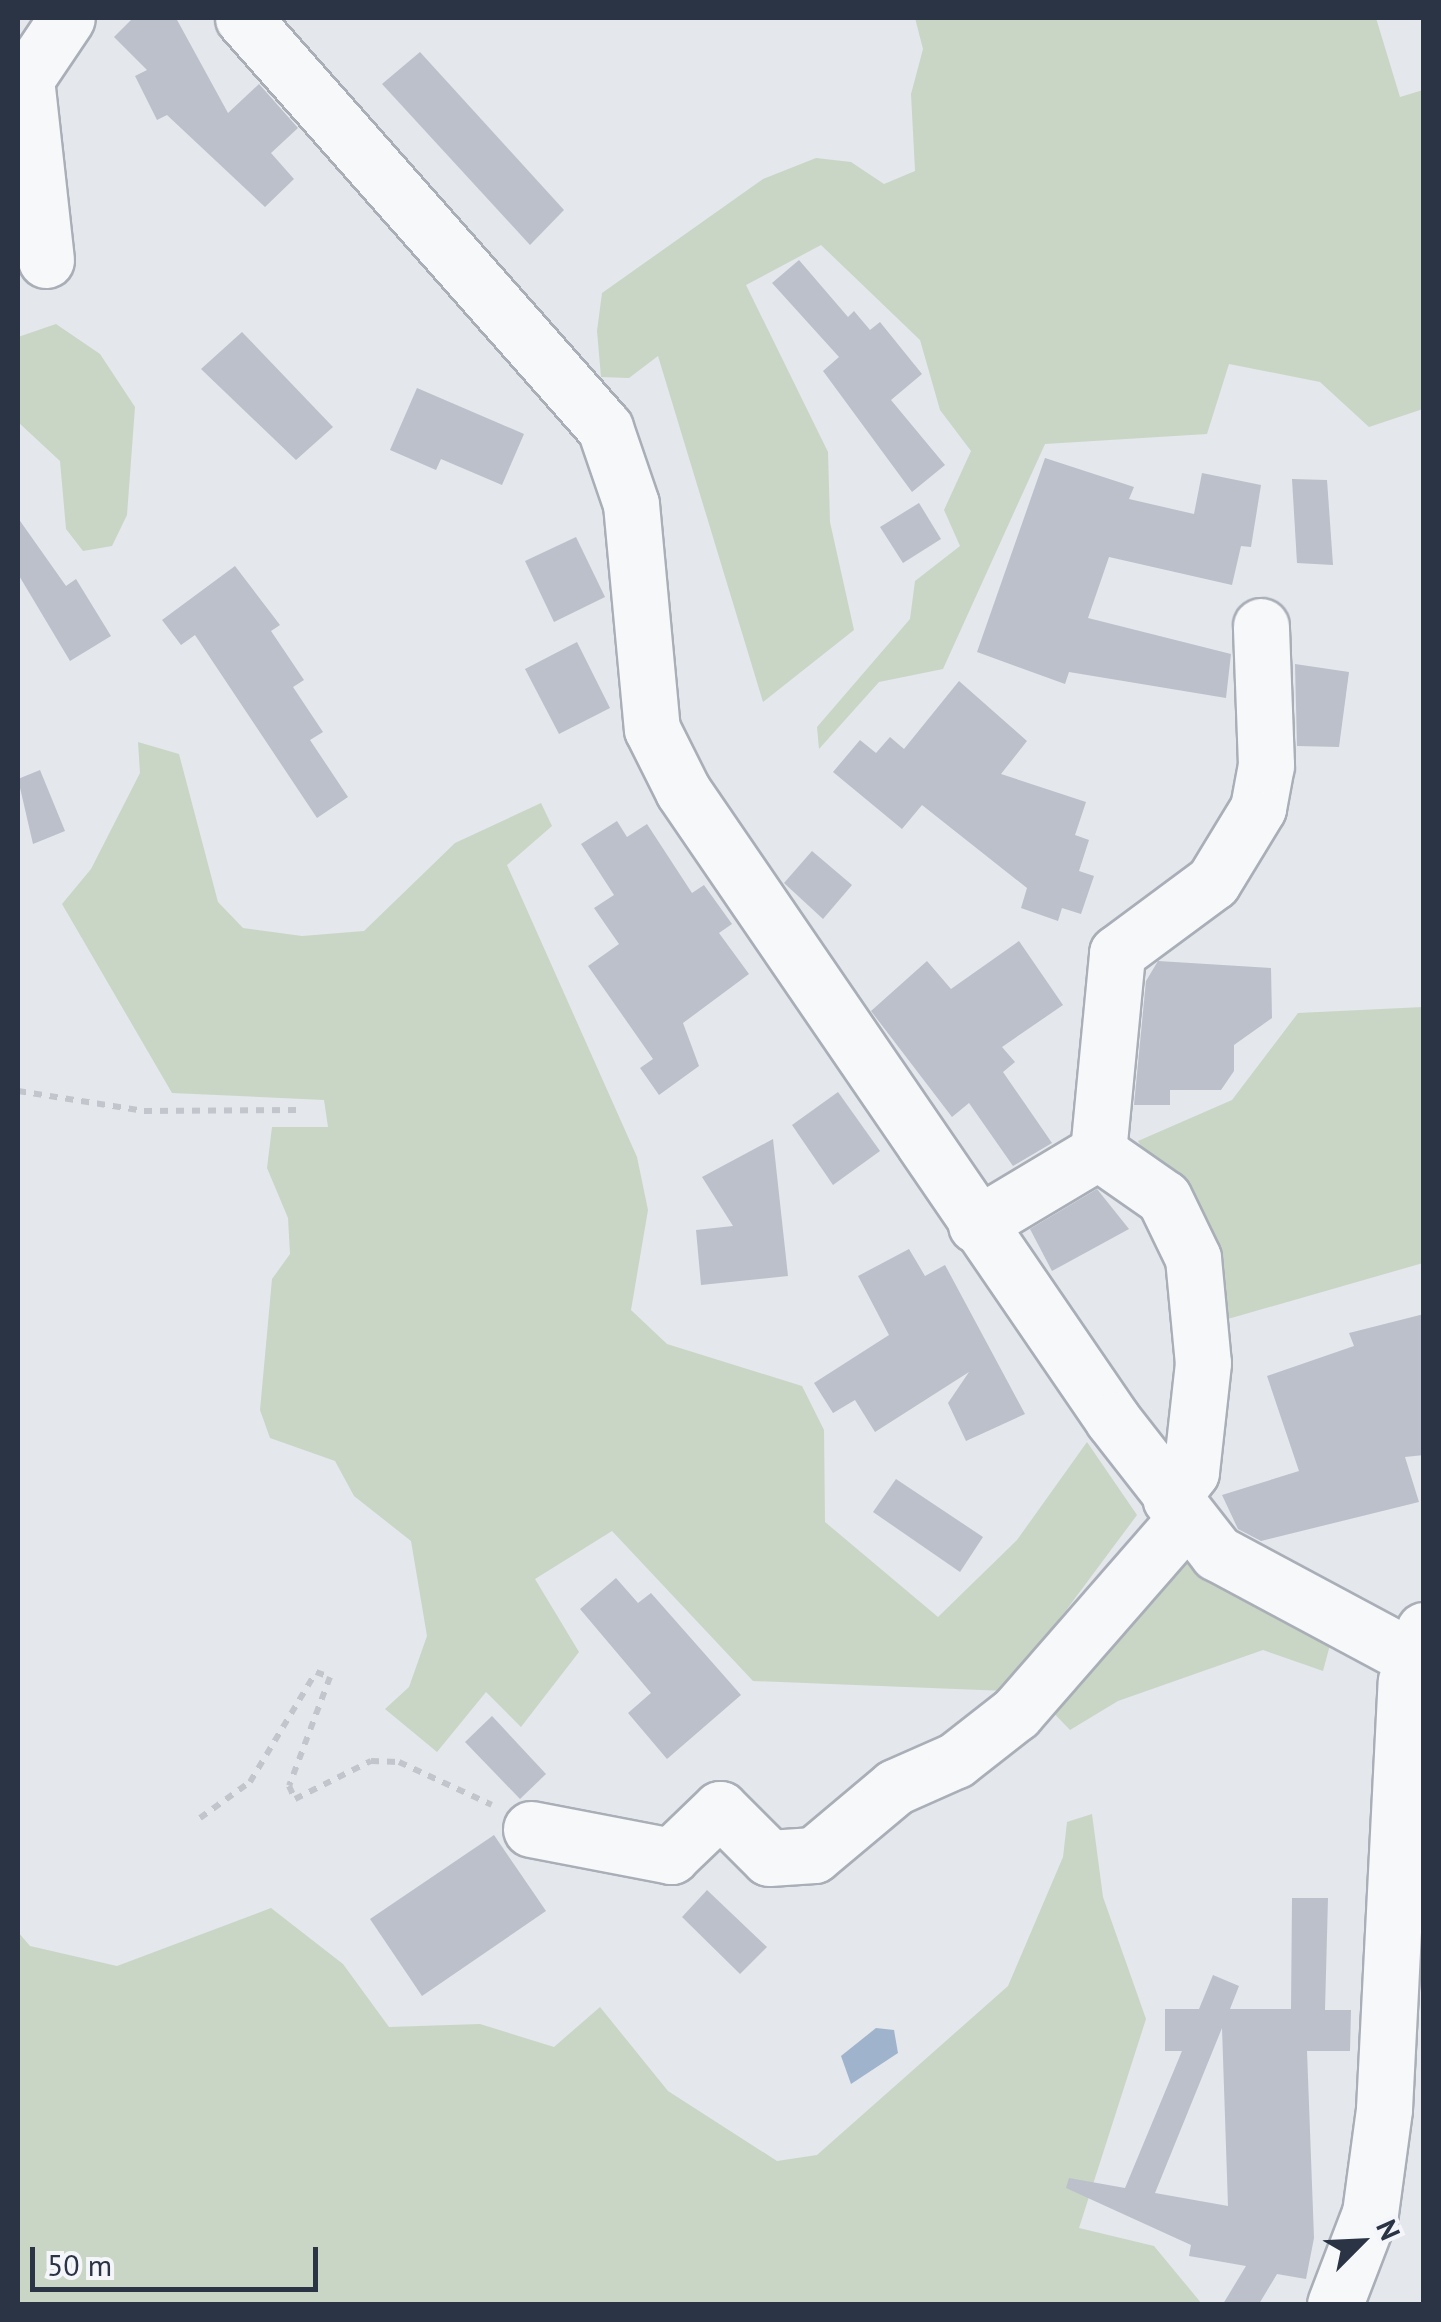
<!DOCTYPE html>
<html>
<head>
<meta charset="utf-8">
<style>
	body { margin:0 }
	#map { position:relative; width:1441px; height:2322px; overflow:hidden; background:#e4e7ec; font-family:"PT Sans",sans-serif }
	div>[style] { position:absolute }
	.green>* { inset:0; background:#c9d6c5 }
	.water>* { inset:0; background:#9fb4cc }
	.building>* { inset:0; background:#bbc0ca }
	.path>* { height:6px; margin-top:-3px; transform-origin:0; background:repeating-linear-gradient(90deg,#c2c5cb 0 8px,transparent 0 16px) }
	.roads { filter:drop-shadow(2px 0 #a9aeb7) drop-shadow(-2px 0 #a9aeb7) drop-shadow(0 2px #a9aeb7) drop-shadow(0 -2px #a9aeb7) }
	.minor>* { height:55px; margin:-27.5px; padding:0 27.5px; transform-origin:27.5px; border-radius:27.5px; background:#f7f8fa }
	span { translate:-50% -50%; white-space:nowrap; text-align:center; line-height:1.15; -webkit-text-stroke:10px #f4f6f9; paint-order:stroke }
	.frame { position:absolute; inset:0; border:20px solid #2b3445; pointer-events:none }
	.north { position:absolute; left:1311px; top:2192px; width:100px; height:100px; -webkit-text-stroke:8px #f4f6f9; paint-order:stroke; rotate:66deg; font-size:28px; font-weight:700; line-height:40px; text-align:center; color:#2b3445 }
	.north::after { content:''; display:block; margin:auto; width:35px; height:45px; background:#2b3445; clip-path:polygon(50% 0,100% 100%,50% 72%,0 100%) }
	.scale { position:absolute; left:30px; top:2247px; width:288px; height:45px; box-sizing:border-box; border:5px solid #2b3445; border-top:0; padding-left:12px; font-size:30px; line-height:35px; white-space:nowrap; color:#2b3445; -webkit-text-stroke:8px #f4f6f9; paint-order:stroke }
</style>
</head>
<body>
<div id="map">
	<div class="green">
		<div style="clip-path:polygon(915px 18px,1376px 18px,1400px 97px,1423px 90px,1423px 409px,1369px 427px,1320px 382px,1229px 364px,1207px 434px,1045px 444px,943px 669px,879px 682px,819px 749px,817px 727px,910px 619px,915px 581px,960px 546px,944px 510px,971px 451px,940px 410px,920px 340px,821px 245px,746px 285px,828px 452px,830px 522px,854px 630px,763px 702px,658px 356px,629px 378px,601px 377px,597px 331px,602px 293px,763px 179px,816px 158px,851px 162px,884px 184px,915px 171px,911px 94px,923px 49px)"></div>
		<div style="clip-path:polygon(56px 324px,100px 354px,135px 407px,127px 515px,112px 546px,83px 551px,66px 529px,60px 461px,18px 422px,18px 337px)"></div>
		<div style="clip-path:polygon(138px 742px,179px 754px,218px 902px,243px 928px,302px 936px,364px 931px,455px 843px,541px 803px,552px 826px,507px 865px,637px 1157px,648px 1210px,631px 1310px,667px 1344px,802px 1386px,824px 1430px,825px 1522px,938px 1617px,1017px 1540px,1087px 1442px,1137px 1515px,1006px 1691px,753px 1681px,612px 1531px,535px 1579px,579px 1652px,521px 1727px,486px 1692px,437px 1752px,385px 1709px,409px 1687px,427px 1636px,411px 1541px,354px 1496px,335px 1461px,270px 1438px,260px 1410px,272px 1279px,290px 1254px,288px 1218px,267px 1168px,272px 1127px,328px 1127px,324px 1100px,172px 1093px,62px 904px,91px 869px,140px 773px)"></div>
		<div style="clip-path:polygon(1423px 1007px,1423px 1263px,1221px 1321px,1207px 1232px,1175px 1171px,1150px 1161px,1138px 1141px,1232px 1100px,1298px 1013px)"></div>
		<div style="clip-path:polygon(1188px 1561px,1330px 1645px,1323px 1671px,1263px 1650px,1118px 1701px,1070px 1730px,1043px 1702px,1158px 1572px)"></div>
		<div style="clip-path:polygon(1092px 1814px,1103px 1897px,1146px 2019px,1079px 2228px,1154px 2246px,1202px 2304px,18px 2304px,18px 1932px,30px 1946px,117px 1966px,271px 1908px,343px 1964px,389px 2027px,480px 2024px,554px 2047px,600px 2007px,668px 2091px,777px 2161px,817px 2155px,1008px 1986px,1063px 1857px,1067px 1822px)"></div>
	</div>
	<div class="water">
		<div style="clip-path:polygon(876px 2028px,894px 2030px,898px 2053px,851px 2084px,841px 2056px)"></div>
	</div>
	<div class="building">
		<div style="clip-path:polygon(133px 18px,176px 18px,228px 113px,259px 84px,298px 128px,271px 153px,294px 179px,265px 207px,167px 115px,157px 120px,135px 76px,147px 70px,114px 37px)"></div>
		<div style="clip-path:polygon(420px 52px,564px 210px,530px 245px,382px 84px)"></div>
		<div style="clip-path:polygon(799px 260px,848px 317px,854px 311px,870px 330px,880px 322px,922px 374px,891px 400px,945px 465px,912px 492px,823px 371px,839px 357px,772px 283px)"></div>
		<div style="clip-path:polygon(242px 332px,333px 427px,296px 460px,201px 369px)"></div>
		<div style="clip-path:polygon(417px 388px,524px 434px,502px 485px,441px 459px,436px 470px,390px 450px)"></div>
		<div style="clip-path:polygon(1045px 458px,1134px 487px,1129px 499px,1194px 514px,1202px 473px,1261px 485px,1251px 547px,1241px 546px,1232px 585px,1109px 557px,1088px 618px,1231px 654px,1226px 698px,1069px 672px,1065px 684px,977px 652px)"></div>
		<div style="clip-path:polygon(1292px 479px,1327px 480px,1333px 565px,1297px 563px)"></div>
		<div style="clip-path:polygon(919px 503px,941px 539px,903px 563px,880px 527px)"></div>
		<div style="clip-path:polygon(18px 518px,66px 586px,76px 579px,111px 636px,70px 661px,18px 574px)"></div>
		<div style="clip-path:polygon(576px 537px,605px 597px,554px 622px,525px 561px)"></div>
		<div style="clip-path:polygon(235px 566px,280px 625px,271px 631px,304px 680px,293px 687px,323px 732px,310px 740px,348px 797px,317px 818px,195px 635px,181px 645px,162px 620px)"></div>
		<div style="clip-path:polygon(577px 642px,610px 708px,559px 734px,525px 669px)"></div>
		<div style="clip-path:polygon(1295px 664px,1349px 672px,1339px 747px,1297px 746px)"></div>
		<div style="clip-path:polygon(959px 681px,1027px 741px,1001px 774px,1086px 802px,1075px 835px,1089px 840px,1079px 871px,1094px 876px,1081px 914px,1062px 908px,1058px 921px,1021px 908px,1027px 888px,922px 805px,902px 829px,833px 772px,860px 740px,876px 753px,890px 737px,904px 749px)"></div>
		<div style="clip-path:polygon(40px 770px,65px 831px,33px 844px,18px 779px)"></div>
		<div style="clip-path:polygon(617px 821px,627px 837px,647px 824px,692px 893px,704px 885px,732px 924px,719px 933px,749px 974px,683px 1023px,699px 1066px,659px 1095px,640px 1068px,653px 1059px,588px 966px,619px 944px,594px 908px,614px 895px,581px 844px)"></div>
		<div style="clip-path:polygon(812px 851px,852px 885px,823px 919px,784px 883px)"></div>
		<div style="clip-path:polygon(1019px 941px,1063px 1005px,1002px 1047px,1015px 1062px,1003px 1072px,1052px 1143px,1013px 1166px,969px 1103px,952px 1117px,871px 1011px,927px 961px,951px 989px)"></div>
		<div style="clip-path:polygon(1158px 961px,1271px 968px,1272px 1018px,1234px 1045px,1234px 1071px,1221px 1090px,1170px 1090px,1170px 1105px,1134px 1105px,1146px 981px)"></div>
		<div style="clip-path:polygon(838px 1092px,880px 1151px,833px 1185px,792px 1125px)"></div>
		<div style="clip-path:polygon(773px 1139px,788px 1276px,701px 1285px,696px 1230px,733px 1226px,702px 1177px)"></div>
		<div style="clip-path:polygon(1097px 1189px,1129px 1229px,1052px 1271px,1030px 1229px)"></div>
		<div style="clip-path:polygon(909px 1249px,925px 1276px,945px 1265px,1025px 1414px,966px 1441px,948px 1403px,969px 1372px,875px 1432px,855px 1400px,833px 1413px,814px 1383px,889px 1335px,858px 1276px)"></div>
		<div style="clip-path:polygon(1424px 1314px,1424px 1455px,1405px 1457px,1419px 1502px,1261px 1541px,1238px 1529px,1222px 1495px,1299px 1471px,1267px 1376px,1354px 1346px,1349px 1333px)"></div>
		<div style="clip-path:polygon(896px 1479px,983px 1537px,960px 1572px,873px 1512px)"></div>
		<div style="clip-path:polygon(616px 1578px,638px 1603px,651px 1593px,741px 1695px,667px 1759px,628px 1713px,651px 1693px,580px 1609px)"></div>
		<div style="clip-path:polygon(492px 1716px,546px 1774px,520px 1799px,465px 1742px)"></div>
		<div style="clip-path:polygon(494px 1835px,546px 1911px,422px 1996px,370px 1919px)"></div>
		<div style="clip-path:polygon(707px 1890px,767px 1947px,740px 1974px,682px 1917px)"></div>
		<div style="clip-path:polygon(evenodd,1292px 1898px,1328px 1898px,1325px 2010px,1351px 2010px,1350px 2051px,1307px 2051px,1314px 2238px,1306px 2279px,1277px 2274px,1259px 2304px,1223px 2304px,1246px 2266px,1189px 2256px,1191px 2245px,1066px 2188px,1069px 2178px,1125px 2188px,1182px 2051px,1165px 2051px,1165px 2009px,1199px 2009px,1213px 1975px,1239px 1986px,1230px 2009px,1291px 2009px,1292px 1898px,1222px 2028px,1228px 2206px,1155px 2193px,1222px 2028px)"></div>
	</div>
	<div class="path">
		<div style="left:18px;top:1091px;width:128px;rotate:9deg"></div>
		<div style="left:144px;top:1111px;width:156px;rotate:-0.4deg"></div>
		<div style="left:200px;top:1818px;width:62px;rotate:-35.8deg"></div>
		<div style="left:250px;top:1782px;width:128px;rotate:-59deg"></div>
		<div style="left:316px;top:1672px;width:15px;rotate:20deg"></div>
		<div style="left:330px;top:1677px;width:116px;rotate:110.6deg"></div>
		<div style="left:289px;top:1786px;width:14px;rotate:65deg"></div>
		<div style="left:295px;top:1799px;width:85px;rotate:-26.6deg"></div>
		<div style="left:371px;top:1761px;width:28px;rotate:2deg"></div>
		<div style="left:399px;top:1762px;width:102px;rotate:24.8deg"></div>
	</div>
	<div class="roads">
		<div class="minor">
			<div style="left:243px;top:18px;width:547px;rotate:48.56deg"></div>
			<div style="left:605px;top:428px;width:80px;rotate:71.1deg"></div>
			<div style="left:631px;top:504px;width:226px;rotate:84.7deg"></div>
			<div style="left:652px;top:729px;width:69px;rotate:63.4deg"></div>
			<div style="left:683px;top:791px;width:762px;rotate:55.64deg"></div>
			<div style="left:1113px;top:1420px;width:169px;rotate:52deg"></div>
			<div style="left:1217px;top:1553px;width:218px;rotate:28.2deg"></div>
			<div style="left:46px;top:260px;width:182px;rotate:-96.3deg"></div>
			<div style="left:26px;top:79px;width:73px;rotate:-56.1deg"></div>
			<div style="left:1098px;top:1152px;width:200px;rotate:-84.5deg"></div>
			<div style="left:1117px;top:953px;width:119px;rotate:-36.5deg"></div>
			<div style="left:1213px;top:882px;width:87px;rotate:-58.7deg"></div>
			<div style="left:1258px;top:808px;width:44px;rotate:-79.5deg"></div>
			<div style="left:1266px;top:765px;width:139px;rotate:-92.1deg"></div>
			<div style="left:976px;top:1225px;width:142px;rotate:-30.9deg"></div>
			<div style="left:1098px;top:1152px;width:80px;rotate:34.9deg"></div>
			<div style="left:1164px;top:1198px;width:67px;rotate:64.2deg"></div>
			<div style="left:1193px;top:1258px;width:105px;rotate:84.6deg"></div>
			<div style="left:1203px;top:1363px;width:110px;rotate:96.3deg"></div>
			<div style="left:1191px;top:1472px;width:34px;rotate:127deg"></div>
			<div style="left:531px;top:1829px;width:143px;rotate:10.9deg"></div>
			<div style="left:671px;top:1856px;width:68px;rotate:-43.8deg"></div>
			<div style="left:720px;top:1809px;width:69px;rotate:45deg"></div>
			<div style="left:769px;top:1858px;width:45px;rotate:-3.8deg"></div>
			<div style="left:814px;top:1855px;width:106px;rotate:-40deg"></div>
			<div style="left:895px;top:1787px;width:67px;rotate:-23.9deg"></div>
			<div style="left:956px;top:1760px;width:76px;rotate:-38.1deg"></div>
			<div style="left:1016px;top:1713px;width:260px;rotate:-48.9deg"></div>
			<div style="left:1335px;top:2304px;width:97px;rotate:-69deg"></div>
			<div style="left:1370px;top:2213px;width:105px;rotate:-82.3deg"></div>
			<div style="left:1384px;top:2109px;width:428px;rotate:-87.1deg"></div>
			<div style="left:1406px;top:1682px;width:55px;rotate:-70.9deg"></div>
		</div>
	</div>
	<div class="frame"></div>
	<div class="north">N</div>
	<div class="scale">50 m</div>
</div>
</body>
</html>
